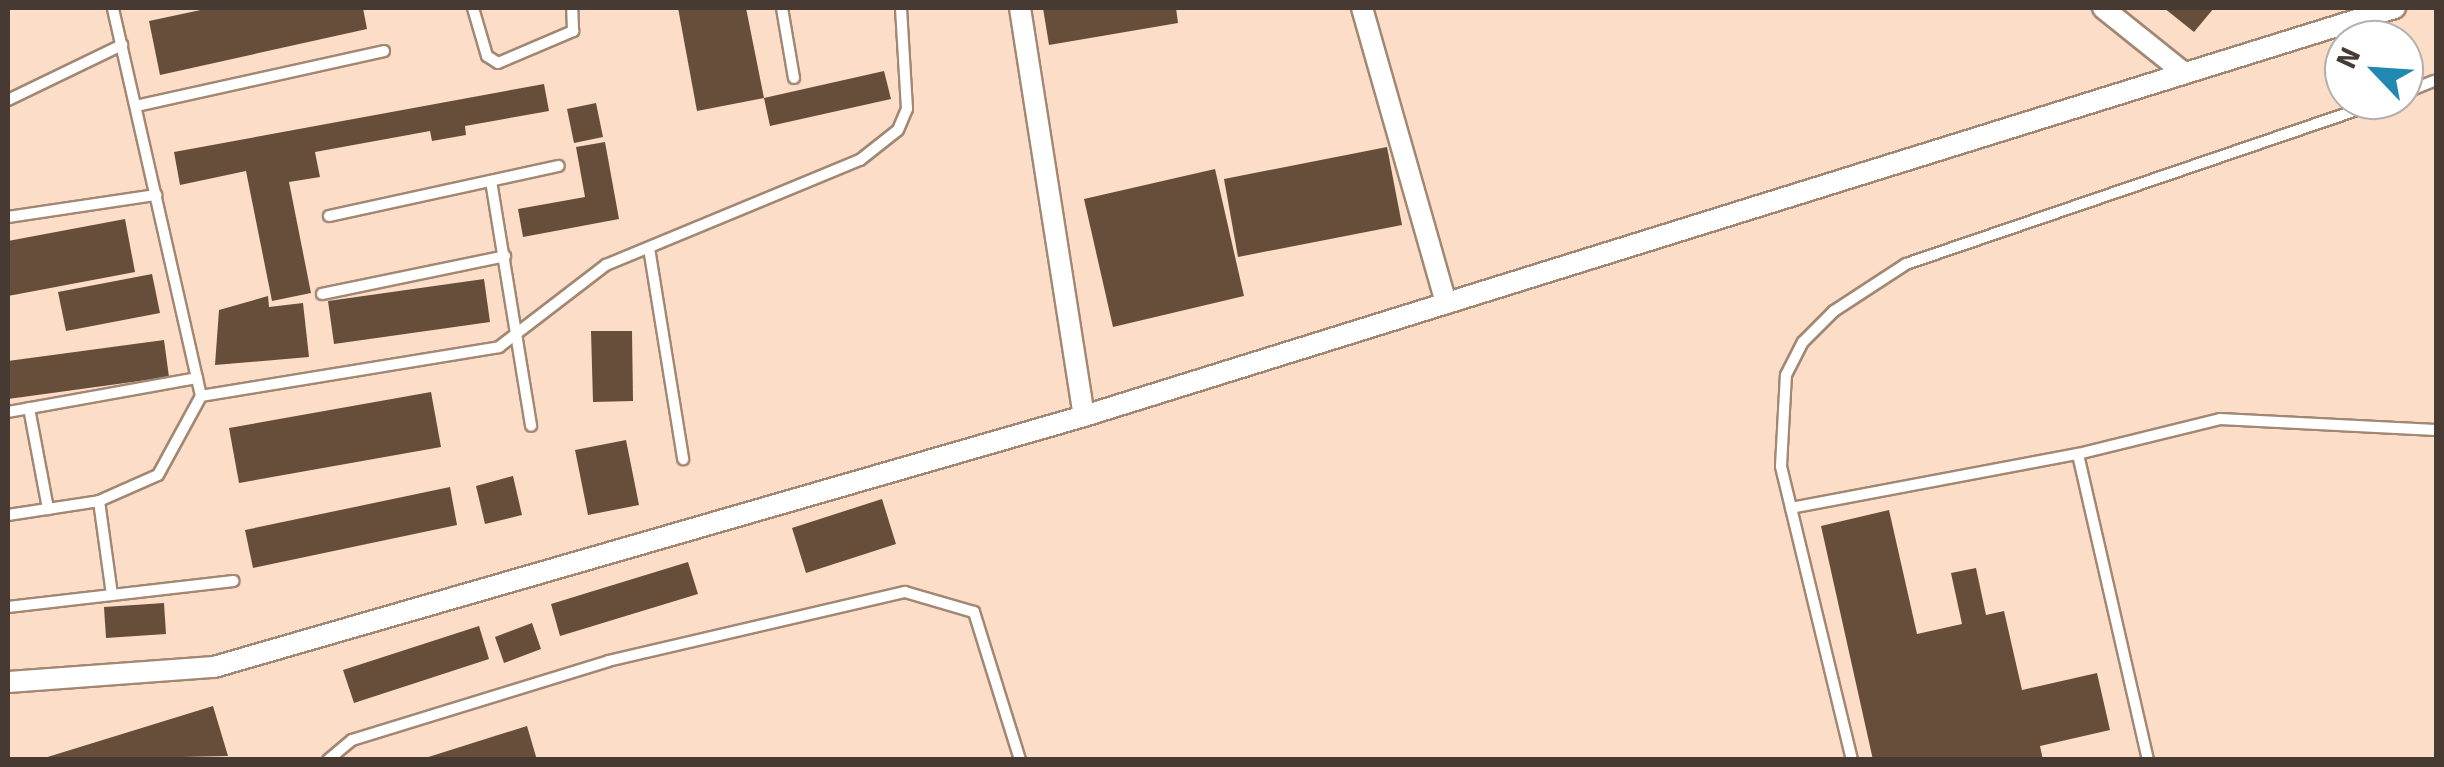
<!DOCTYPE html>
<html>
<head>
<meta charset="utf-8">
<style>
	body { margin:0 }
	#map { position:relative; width:2444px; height:767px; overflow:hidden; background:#fcdec8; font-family:Signika,sans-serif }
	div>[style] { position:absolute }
	.building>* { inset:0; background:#664e3b }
	.roads { filter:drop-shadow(2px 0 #a28773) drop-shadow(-2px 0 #a28773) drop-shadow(0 2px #a28773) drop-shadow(0 -2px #a28773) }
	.lane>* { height:10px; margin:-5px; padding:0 5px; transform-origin:5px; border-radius:5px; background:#fff }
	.street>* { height:20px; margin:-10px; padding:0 10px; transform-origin:10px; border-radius:10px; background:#fff }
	span { translate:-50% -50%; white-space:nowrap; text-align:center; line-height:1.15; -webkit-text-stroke:10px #fff; paint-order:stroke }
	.frame { position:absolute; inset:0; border:10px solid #463a32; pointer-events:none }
	.north { position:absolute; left:2324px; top:20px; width:100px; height:100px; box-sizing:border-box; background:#fff; border:2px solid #b5b0ad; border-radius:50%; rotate:295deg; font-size:28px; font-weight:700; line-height:40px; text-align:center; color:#463a32 }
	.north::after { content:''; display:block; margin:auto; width:35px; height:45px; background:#1f89b1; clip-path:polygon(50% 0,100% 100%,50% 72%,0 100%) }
</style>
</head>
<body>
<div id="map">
	<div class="building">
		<div style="clip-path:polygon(210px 8px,363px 8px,367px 29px,160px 75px,149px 21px)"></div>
		<div style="clip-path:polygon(678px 8px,746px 8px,764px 98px,697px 111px)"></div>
		<div style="clip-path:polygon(1043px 8px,1176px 8px,1178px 23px,1049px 45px)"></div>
		<div style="clip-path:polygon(2164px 8px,2214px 8px,2194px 32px)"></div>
		<div style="clip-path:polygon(884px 71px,891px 99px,770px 126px,764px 98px)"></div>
		<div style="clip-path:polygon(544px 84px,549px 111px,465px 126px,466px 135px,432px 141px,430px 131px,315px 152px,320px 177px,289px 182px,311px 293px,272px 301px,246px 171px,180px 185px,174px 152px)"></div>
		<div style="clip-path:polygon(596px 103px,603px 137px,574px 143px,567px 109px)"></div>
		<div style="clip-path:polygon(605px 142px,619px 219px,523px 237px,518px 209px,585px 197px,576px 147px)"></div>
		<div style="clip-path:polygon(1387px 147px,1402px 225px,1238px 257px,1224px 179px)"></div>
		<div style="clip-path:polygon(1215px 169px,1244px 296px,1113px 327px,1084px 199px)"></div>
		<div style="clip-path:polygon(125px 219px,135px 272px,8px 296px,8px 241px)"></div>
		<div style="clip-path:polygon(152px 274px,160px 313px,66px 331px,58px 292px)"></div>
		<div style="clip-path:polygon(484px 279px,490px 322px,334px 344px,328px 301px)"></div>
		<div style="clip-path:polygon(268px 296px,269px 307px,303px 303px,309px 357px,215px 365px,219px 310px)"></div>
		<div style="clip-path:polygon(591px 331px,632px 331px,633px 401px,593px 402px)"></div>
		<div style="clip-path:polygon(164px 340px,169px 377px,8px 399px,8px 361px)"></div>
		<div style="clip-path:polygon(431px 392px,441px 447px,239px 483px,229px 428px)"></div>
		<div style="clip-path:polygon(626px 440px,639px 505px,588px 515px,575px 450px)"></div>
		<div style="clip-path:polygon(513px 476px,522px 515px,485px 524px,476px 486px)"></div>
		<div style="clip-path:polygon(450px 487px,457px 525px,253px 568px,245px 530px)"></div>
		<div style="clip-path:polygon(882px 499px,896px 544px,806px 573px,792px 528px)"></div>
		<div style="clip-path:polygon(1889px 510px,1917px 634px,1962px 624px,1951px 573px,1976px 568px,1986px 615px,2004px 611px,2022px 690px,2097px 673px,2110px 730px,2040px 746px,2043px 760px,1873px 760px,1821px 526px)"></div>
		<div style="clip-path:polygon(688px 562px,698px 594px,560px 636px,551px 604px)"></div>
		<div style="clip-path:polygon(164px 603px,166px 634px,106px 638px,104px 607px)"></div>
		<div style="clip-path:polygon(532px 623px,541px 649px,504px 663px,495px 637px)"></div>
		<div style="clip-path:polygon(479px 626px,489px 659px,354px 703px,343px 670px)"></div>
		<div style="clip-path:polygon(213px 706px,228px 756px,41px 760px,41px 759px)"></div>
		<div style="clip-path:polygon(527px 726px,537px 760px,422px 760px,422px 759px)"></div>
	</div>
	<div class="roads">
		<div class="lane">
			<div style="left:473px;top:8px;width:50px;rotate:73.7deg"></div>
			<div style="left:487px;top:56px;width:13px;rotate:32deg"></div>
			<div style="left:498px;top:63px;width:82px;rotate:-23.1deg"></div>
			<div style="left:573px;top:31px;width:23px;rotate:-92deg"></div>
			<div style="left:782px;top:8px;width:71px;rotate:80.3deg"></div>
			<div style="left:2404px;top:93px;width:32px;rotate:-22deg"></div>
			<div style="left:8px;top:100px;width:127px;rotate:-25.8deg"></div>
			<div style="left:136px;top:106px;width:254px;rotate:-12.5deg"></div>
			<div style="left:491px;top:181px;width:248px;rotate:80.7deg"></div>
			<div style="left:329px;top:216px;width:235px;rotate:-12.3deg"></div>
			<div style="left:8px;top:217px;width:150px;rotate:-8.5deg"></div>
			<div style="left:649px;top:248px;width:214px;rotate:80.8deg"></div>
			<div style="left:322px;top:294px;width:187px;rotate:-11.7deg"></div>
			<div style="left:201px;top:396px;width:302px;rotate:-9.3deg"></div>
			<div style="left:499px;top:347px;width:135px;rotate:-37.5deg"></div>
			<div style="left:606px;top:265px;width:275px;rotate:-22.5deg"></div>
			<div style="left:860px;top:160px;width:48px;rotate:-38.3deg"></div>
			<div style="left:898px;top:130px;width:23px;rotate:-67deg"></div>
			<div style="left:907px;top:109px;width:101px;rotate:-93.4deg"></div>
			<div style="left:29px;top:408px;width:103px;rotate:79.3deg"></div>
			<div style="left:8px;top:412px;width:192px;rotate:-10.2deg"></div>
			<div style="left:99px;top:501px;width:95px;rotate:82.1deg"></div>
			<div style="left:1791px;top:508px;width:292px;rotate:-10.7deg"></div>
			<div style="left:8px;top:515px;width:92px;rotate:-8.7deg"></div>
			<div style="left:99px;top:501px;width:64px;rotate:-23.8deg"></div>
			<div style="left:158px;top:475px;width:90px;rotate:-61.4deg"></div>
			<div style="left:201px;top:396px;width:398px;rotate:-102.8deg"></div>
			<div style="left:8px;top:607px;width:227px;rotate:-6.6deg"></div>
			<div style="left:328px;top:760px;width:31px;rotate:-40deg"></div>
			<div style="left:352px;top:740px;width:268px;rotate:-17.1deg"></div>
			<div style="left:608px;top:661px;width:305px;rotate:-13.1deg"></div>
			<div style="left:905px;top:592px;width:72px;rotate:16.2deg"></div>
			<div style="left:974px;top:612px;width:155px;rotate:72.7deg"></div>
			<div style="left:1852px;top:760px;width:302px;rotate:-103.6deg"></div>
			<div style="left:1781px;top:466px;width:91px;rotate:-86.9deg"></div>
			<div style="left:1786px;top:375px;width:37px;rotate:-63deg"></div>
			<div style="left:1803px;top:342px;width:44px;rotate:-45deg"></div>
			<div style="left:1834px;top:311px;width:86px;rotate:-33.1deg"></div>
			<div style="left:1906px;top:264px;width:507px;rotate:-18.86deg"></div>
			<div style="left:2148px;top:760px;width:314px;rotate:-102.9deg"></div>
			<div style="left:2078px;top:454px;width:146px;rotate:-13.8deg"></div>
			<div style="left:2220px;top:419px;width:216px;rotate:2.9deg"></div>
		</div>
		<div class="street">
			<div style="left:1020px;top:8px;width:413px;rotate:81.1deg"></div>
			<div style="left:1362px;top:8px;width:307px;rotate:74.1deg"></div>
			<div style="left:2103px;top:8px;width:104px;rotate:38.7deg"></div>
			<div style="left:8px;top:682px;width:207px;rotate:-4.2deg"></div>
			<div style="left:214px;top:667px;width:905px;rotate:-16.09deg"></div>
			<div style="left:1084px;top:416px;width:1373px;rotate:-17.29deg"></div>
		</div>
	</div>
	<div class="frame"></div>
	<div class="north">N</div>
</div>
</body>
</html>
